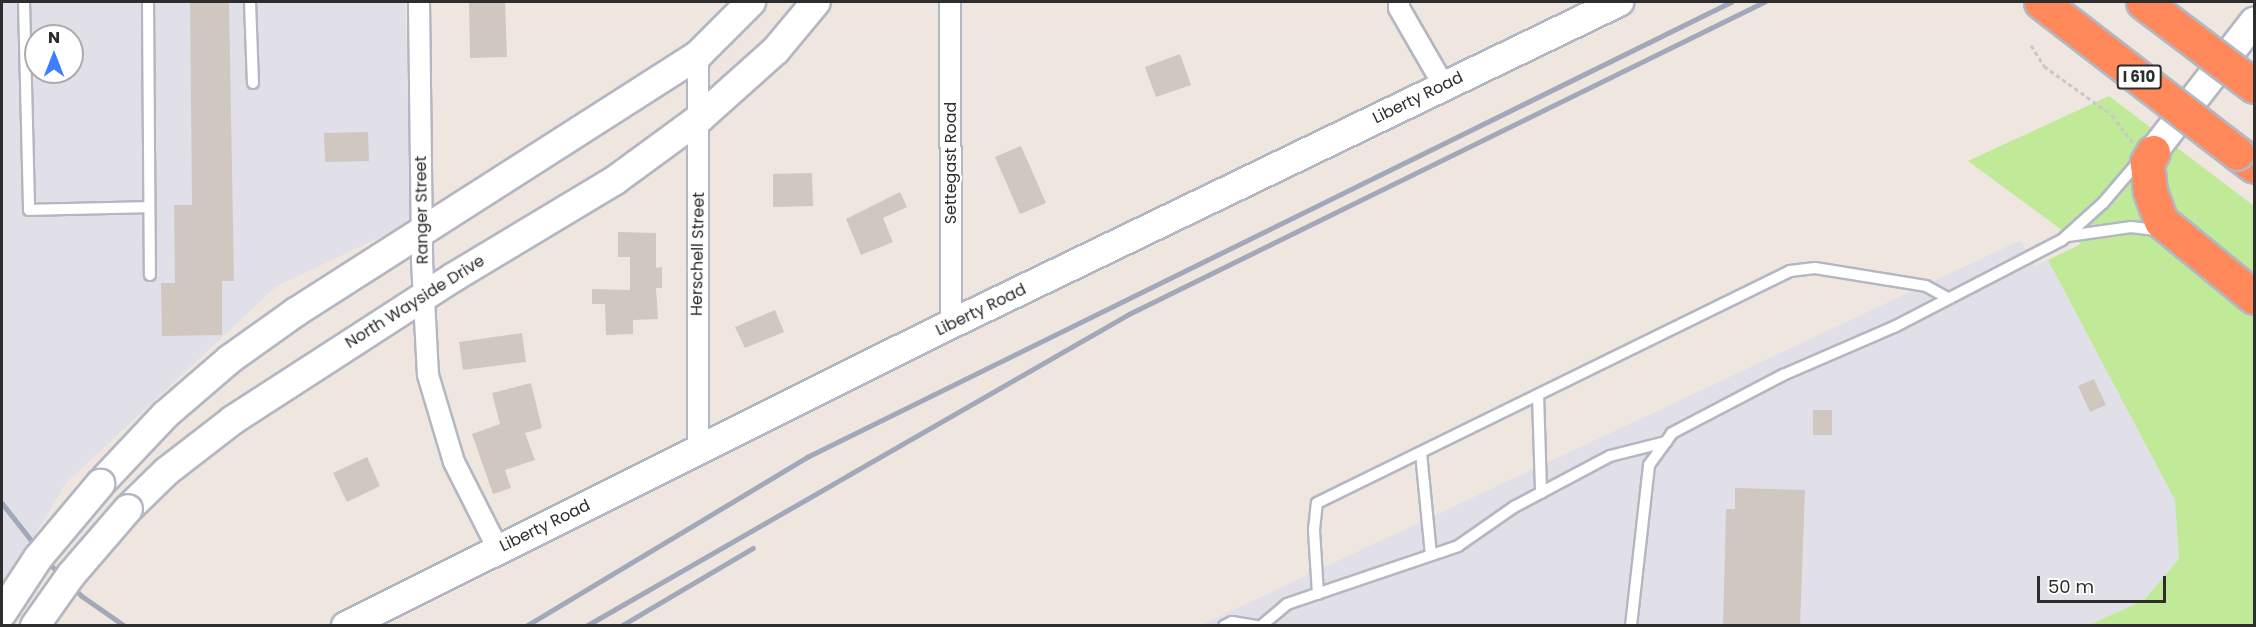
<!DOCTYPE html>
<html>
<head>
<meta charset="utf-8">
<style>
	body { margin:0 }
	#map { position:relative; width:2256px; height:627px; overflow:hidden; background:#efe6df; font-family:Poppins,sans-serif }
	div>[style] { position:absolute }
	.industrial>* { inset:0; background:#e1e0e8 }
	.green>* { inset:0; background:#c0e998 }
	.building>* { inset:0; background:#cfc7c0 }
	.path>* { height:3px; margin-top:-1.5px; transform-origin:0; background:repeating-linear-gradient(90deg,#c8c8c8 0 4.5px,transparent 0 7.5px) }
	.roads { filter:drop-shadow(2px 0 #b3b7c2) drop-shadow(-2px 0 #b3b7c2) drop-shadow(0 2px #b3b7c2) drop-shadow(0 -2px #b3b7c2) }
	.lane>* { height:10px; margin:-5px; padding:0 5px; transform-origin:5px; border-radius:5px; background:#fff }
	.street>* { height:20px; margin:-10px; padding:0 10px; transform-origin:10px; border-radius:10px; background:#fff }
	.secondary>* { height:28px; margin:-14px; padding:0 14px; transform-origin:14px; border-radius:14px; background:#fff }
	.highway>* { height:33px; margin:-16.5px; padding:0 16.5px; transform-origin:16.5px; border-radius:16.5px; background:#ff895b }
	.rail>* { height:4.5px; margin:-2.25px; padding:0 2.25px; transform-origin:2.25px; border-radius:2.25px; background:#a1a8b9 }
	.bridges { filter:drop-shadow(2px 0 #b3b7c2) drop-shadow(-2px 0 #b3b7c2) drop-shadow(0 2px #b3b7c2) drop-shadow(0 -2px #b3b7c2) }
	.secondary-bridge>* { height:28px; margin:-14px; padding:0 14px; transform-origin:14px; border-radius:14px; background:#fff }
	.highway-bridge>* { height:33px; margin:-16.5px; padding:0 16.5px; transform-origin:16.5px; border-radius:16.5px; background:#ff895b }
	span { translate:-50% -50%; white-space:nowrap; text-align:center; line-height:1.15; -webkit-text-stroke:4.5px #fff; paint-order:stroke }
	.shield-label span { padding:2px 4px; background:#fff; border:2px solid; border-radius:4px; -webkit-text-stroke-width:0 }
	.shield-label { font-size:15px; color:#2d2d2d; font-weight:700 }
	.street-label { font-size:16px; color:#2d2d2d }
	.frame { position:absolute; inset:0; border:3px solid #2d2d2d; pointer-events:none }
	.north { position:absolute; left:24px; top:24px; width:60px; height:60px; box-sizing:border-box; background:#fff; border:2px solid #ababab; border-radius:50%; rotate:0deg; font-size:16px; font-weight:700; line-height:24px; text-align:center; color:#2d2d2d }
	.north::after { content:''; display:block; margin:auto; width:21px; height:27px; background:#3d7eff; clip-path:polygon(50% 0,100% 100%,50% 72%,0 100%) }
	.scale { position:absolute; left:2037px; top:576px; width:129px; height:27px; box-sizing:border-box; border:3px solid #2d2d2d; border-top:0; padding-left:8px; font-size:18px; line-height:21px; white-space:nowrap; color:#2d2d2d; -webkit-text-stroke:4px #fff; paint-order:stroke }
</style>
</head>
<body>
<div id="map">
	<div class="industrial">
		<div style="clip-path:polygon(evenodd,2px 2px,405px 2px,412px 222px,277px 286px,67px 482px,2px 588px,2px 2px,36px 36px,72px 36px,72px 72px,36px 72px,36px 36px)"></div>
		<div style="clip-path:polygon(2021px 240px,2034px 267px,2048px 260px,2175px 500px,2179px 559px,2144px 600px,2089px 625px,1199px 626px)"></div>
	</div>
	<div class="green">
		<div style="clip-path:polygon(2109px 96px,2254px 206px,2254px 625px,2089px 625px,2144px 600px,2179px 559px,2175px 500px,2048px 260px,2081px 244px,1968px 161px)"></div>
	</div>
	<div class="building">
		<div style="clip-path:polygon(190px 2px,229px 2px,234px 281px,222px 281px,222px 335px,162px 336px,161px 283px,175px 283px,174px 205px,192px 205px)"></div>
		<div style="clip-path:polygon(469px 2px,505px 2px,507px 57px,470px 58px)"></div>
		<div style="clip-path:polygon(1180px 54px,1191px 85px,1156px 97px,1145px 67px)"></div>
		<div style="clip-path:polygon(368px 132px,369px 161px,325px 162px,324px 133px)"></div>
		<div style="clip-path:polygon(1021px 146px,1046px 203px,1020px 214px,995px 157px)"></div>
		<div style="clip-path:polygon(812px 173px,813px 206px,773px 207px,773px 174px)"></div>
		<div style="clip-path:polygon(900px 192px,907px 207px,883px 218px,893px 242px,861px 255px,846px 219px)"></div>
		<div style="clip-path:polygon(618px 232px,656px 233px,656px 268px,662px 267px,662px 288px,656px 288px,658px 319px,633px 320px,633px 334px,606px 335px,605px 304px,592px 304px,592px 289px,630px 290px,630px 257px,618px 257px)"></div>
		<div style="clip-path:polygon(775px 310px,784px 332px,745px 348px,735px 327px)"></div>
		<div style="clip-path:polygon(522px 333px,526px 362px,463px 370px,459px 342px)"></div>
		<div style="clip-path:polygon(2094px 379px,2106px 405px,2090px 412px,2078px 386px)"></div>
		<div style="clip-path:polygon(531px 383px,542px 428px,525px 433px,535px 460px,505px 470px,511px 488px,493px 494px,472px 434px,500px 424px,492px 393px)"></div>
		<div style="clip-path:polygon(1813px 410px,1832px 410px,1832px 435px,1813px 435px)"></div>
		<div style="clip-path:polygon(367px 457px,380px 486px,347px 502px,333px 473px)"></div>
		<div style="clip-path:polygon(1735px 488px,1805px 490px,1800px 626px,1723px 626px,1726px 509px,1735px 509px)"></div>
	</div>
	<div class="path">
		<div style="left:2031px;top:45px;width:25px;rotate:58deg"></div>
		<div style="left:2044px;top:66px;width:84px;rotate:35.8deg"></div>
		<div style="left:2112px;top:115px;width:34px;rotate:53deg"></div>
	</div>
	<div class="roads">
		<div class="lane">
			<div style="left:24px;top:2px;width:208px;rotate:88.6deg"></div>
			<div style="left:29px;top:210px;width:120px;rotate:-1.4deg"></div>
			<div style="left:148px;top:2px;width:273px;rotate:89.6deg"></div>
			<div style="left:250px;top:2px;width:81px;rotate:87.9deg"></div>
			<div style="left:2068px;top:236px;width:64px;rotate:-8.1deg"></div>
			<div style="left:2131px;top:227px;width:31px;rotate:7deg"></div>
			<div style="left:1538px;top:395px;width:98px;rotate:88.2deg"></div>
			<div style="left:1421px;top:453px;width:102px;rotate:84.4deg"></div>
			<div style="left:1318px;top:594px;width:64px;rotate:-93.6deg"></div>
			<div style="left:1314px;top:530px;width:27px;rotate:-84deg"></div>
			<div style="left:1317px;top:503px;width:527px;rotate:-26.13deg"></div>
			<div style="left:1790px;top:271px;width:25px;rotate:-7deg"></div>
			<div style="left:1815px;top:268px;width:112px;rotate:9.2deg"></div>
			<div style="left:1926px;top:286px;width:25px;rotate:29deg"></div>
			<div style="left:1224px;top:626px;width:9px;rotate:-27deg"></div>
			<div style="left:1232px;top:622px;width:26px;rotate:9deg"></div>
			<div style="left:1261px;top:626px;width:34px;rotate:-40deg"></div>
			<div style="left:1287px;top:604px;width:181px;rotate:-18.7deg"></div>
			<div style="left:1458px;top:546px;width:68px;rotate:-34.9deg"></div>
			<div style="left:1514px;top:507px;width:109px;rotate:-28deg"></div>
			<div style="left:1610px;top:456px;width:58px;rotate:-14deg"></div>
			<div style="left:1631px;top:626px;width:162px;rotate:-83.6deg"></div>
			<div style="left:1649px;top:465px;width:39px;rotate:-54deg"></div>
			<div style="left:1672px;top:433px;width:125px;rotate:-27.6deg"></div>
			<div style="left:1783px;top:375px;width:121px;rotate:-23.4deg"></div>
			<div style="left:1894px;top:327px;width:189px;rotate:-27.4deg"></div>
			<div style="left:2062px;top:240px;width:55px;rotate:-42.1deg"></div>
			<div style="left:2103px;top:203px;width:48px;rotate:-49.3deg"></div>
			<div style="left:2134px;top:167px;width:9px;rotate:-18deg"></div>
		</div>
		<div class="street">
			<div style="left:419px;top:2px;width:259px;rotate:89.3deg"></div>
			<div style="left:422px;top:261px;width:114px;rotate:87deg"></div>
			<div style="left:428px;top:375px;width:91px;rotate:73.4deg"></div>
			<div style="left:454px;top:462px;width:97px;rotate:63.2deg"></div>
			<div style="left:950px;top:2px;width:322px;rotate:89.8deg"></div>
			<div style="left:1399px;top:2px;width:6px;rotate:90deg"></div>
			<div style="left:1399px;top:8px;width:90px;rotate:60deg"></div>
			<div style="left:698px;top:452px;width:397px;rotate:-90deg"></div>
		</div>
		<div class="secondary">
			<div style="left:2153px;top:152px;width:165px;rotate:-52.2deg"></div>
			<div style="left:100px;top:484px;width:95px;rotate:-46.7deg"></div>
			<div style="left:165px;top:415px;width:86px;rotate:-40.7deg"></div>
			<div style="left:230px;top:359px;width:81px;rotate:-35.5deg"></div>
			<div style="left:296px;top:312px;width:477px;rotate:-32.6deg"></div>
			<div style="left:698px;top:55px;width:75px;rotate:-45deg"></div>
			<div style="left:128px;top:509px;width:54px;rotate:-44.3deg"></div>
			<div style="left:167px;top:471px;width:83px;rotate:-37.7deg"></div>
			<div style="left:233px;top:420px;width:263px;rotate:-32.9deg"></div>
			<div style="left:454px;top:277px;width:187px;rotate:-31deg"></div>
			<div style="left:614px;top:181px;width:107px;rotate:-36.2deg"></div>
			<div style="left:700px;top:118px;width:102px;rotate:-41.8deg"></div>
			<div style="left:776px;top:50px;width:62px;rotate:-50.2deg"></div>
			<div style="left:346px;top:626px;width:676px;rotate:-26.53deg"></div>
			<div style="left:951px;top:324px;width:742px;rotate:-25.74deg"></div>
		</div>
		<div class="highway">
			<div style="left:2153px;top:152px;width:13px;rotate:119deg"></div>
			<div style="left:2147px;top:163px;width:28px;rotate:84deg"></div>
			<div style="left:2150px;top:191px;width:32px;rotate:70deg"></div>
			<div style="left:2161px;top:221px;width:120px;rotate:39.3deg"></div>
			<div style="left:2237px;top:153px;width:21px;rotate:37deg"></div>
		</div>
	</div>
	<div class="rail">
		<div style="left:2px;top:503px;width:79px;rotate:51.7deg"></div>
		<div style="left:51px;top:565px;width:44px;rotate:45deg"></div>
		<div style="left:82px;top:596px;width:52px;rotate:34.9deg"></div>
		<div style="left:526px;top:626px;width:328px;rotate:-31deg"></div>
		<div style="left:807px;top:457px;width:1030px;rotate:-26.22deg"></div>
		<div style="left:586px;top:626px;width:626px;rotate:-29.88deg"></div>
		<div style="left:1129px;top:314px;width:708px;rotate:-26.17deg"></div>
		<div style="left:621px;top:626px;width:153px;rotate:-30.6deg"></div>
	</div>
	<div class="bridges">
		<div class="secondary-bridge">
			<div style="left:2px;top:613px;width:66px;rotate:-56.8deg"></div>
			<div style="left:38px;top:558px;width:97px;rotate:-50deg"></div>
			<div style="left:35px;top:626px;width:62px;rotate:-54.8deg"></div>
			<div style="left:71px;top:575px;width:87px;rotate:-49.2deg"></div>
		</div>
		<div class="highway-bridge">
			<div style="left:2041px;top:2px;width:247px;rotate:37.6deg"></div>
			<div style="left:2143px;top:2px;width:139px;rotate:37.1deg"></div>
		</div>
	</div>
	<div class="shield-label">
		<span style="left:2139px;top:77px">I 610</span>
	</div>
	<div class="street-label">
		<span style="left:1418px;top:98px;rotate:-26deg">Liberty Road</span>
		<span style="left:951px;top:163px;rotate:-90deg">Settegast Road</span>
		<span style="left:422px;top:210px;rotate:-91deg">Ranger Street</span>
		<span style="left:698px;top:254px;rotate:-89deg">Herschell Street</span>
		<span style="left:415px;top:302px;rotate:-32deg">North Wayside Drive</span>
		<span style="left:981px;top:310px;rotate:-26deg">Liberty Road</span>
		<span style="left:545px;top:526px;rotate:-26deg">Liberty Road</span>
	</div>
	<div class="frame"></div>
	<div class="north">N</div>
	<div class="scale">50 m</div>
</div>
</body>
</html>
